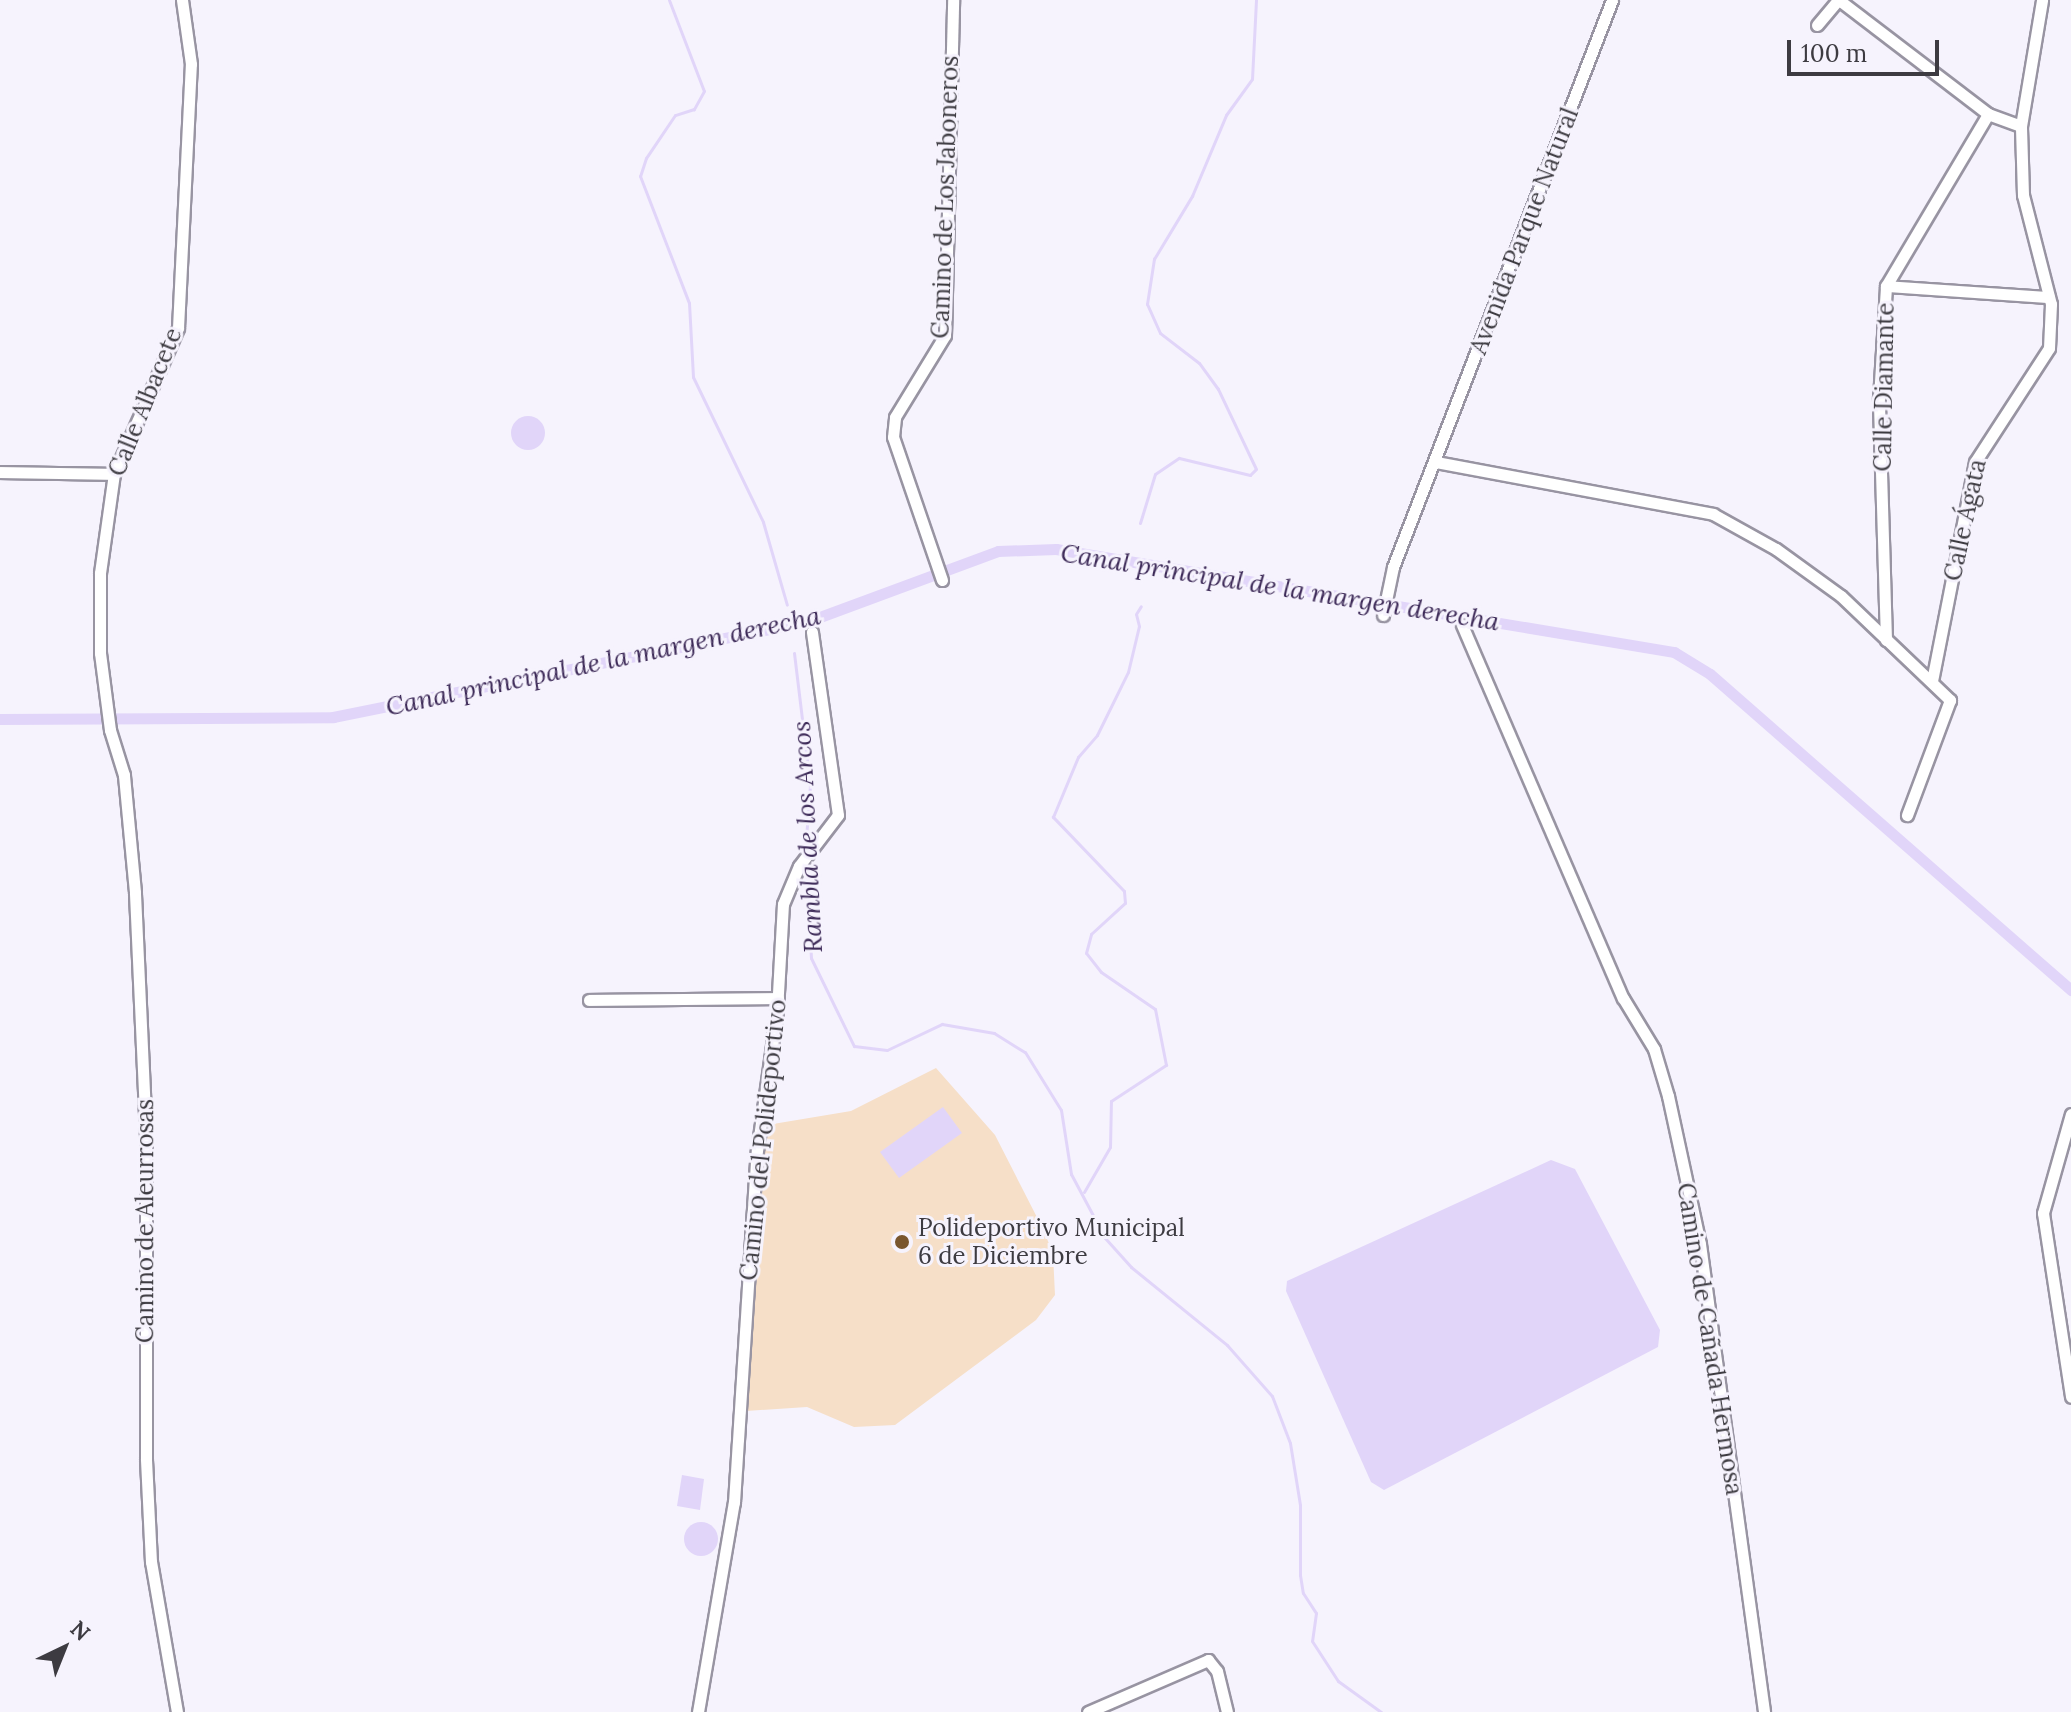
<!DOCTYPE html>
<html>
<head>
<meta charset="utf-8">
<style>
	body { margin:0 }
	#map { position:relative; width:2071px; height:1712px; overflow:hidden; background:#f6f3fd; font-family:Lora,serif }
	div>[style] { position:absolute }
	.green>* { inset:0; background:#f6dfc8 }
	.water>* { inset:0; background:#e1d5f9 }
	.round { border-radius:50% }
	.stream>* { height:3px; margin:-1.5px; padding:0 1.5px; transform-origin:1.5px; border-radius:1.5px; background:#e1d5f9 }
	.canal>* { height:11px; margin:-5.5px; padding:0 5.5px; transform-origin:5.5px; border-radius:5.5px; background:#e1d5f9 }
	.roads { filter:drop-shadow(2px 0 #9894a2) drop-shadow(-2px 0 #9894a2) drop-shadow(0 2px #9894a2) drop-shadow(0 -2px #9894a2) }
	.minor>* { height:11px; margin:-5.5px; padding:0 5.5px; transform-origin:5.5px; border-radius:5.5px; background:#fff }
	.dots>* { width:22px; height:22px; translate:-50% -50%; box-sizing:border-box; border:4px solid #f6f3fd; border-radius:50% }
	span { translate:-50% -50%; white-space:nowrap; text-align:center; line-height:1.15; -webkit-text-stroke:6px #f6f3fd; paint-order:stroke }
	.street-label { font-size:24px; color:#3d3b41 }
	.poi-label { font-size:24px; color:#3d3b41 }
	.left { translate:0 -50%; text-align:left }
	.water-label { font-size:26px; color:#3d2a58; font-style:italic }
	.north { position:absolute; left:24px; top:1608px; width:80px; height:80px; -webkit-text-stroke:6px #f6f3fd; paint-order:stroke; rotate:43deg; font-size:22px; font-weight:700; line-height:32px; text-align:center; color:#3d3b41 }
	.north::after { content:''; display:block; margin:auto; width:28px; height:36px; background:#3d3b41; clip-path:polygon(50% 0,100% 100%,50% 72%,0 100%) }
	.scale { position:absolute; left:1787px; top:40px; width:152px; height:36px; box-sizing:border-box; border:4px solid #3d3b41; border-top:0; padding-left:10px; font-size:24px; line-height:28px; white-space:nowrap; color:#3d3b41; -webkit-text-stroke:6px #f6f3fd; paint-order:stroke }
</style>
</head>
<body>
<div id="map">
	<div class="green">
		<div style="clip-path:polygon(936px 1068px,995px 1135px,1044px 1231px,1053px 1254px,1055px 1295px,1036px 1320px,895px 1425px,854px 1427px,807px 1407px,746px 1411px,757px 1190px,767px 1125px,851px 1111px)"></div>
	</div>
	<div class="water">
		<div class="round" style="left:511px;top:416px;width:34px;height:34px"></div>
		<div style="clip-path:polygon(943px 1107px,962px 1133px,899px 1178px,880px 1152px)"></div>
		<div style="clip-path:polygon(1551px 1160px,1575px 1169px,1660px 1330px,1658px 1347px,1384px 1490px,1371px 1482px,1286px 1291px,1287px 1281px)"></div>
		<div style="clip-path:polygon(682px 1475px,704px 1479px,700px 1510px,677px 1506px)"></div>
		<div class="round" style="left:684px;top:1522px;width:34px;height:34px"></div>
	</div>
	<div class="stream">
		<div style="left:669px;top:0;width:97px;rotate:69deg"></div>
		<div style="left:704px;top:91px;width:21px;rotate:119deg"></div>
		<div style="left:694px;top:109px;width:20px;rotate:162deg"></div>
		<div style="left:675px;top:115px;width:52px;rotate:124deg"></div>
		<div style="left:646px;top:158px;width:19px;rotate:108deg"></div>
		<div style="left:640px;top:176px;width:136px;rotate:68.9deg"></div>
		<div style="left:689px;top:303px;width:74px;rotate:86.9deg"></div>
		<div style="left:693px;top:377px;width:161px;rotate:64.2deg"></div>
		<div style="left:763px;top:522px;width:86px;rotate:73.9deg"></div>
		<div style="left:1140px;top:523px;width:51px;rotate:-73deg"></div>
		<div style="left:1155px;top:474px;width:29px;rotate:-34deg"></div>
		<div style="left:1179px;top:458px;width:73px;rotate:13.5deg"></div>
		<div style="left:1250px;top:475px;width:8px;rotate:-45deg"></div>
		<div style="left:1256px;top:469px;width:89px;rotate:-115.4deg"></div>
		<div style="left:1218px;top:389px;width:32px;rotate:-126deg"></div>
		<div style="left:1199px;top:363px;width:49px;rotate:-142.4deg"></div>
		<div style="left:1160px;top:333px;width:32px;rotate:-114deg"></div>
		<div style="left:1147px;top:304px;width:46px;rotate:-81.2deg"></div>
		<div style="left:1154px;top:259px;width:74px;rotate:-58.9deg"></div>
		<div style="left:1192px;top:196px;width:88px;rotate:-67.2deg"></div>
		<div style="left:1226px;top:115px;width:44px;rotate:-54.2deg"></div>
		<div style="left:1252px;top:79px;width:79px;rotate:-87.1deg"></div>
		<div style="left:794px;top:653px;width:133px;rotate:83.1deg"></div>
		<div style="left:810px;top:785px;width:66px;rotate:94.3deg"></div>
		<div style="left:806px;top:863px;width:95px;rotate:87deg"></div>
		<div style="left:811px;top:958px;width:98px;rotate:64deg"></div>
		<div style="left:854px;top:1046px;width:33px;rotate:7deg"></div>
		<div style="left:887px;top:1050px;width:61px;rotate:-25.3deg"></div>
		<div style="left:942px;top:1024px;width:53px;rotate:9.8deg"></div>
		<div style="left:994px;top:1033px;width:36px;rotate:32deg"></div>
		<div style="left:1025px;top:1052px;width:68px;rotate:58.2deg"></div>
		<div style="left:1061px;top:1110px;width:65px;rotate:81.1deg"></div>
		<div style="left:1071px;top:1174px;width:72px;rotate:62deg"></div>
		<div style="left:1105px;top:1238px;width:39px;rotate:48deg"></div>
		<div style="left:1131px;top:1267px;width:124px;rotate:39.1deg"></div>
		<div style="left:1227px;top:1345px;width:68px;rotate:48.6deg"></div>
		<div style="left:1272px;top:1396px;width:50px;rotate:69deg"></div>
		<div style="left:1290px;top:1443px;width:63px;rotate:80.8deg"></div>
		<div style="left:1300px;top:1505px;width:70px;rotate:90deg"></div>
		<div style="left:1300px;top:1575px;width:18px;rotate:81deg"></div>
		<div style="left:1303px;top:1593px;width:24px;rotate:57deg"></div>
		<div style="left:1316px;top:1613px;width:28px;rotate:98deg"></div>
		<div style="left:1312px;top:1641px;width:48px;rotate:57deg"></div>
		<div style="left:1338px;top:1681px;width:53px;rotate:35.8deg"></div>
		<div style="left:1084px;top:1192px;width:52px;rotate:-60deg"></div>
		<div style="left:1110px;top:1147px;width:46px;rotate:-88.8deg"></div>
		<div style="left:1111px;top:1101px;width:66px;rotate:-33.2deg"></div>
		<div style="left:1166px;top:1065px;width:57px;rotate:-101.1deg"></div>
		<div style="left:1155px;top:1009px;width:65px;rotate:-145.6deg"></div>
		<div style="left:1101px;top:972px;width:24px;rotate:-128deg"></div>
		<div style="left:1086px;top:953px;width:20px;rotate:-75deg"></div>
		<div style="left:1091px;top:934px;width:46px;rotate:-42.4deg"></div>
		<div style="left:1125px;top:903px;width:12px;rotate:-95deg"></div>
		<div style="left:1124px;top:891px;width:103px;rotate:-133.8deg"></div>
		<div style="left:1053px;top:817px;width:65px;rotate:-67.4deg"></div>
		<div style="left:1078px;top:757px;width:29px;rotate:-49deg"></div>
		<div style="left:1097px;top:735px;width:70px;rotate:-63.8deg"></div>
		<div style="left:1128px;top:672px;width:47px;rotate:-76.6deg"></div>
		<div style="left:1139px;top:626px;width:12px;rotate:-104deg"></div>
		<div style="left:1136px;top:614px;width:9px;rotate:-58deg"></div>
	</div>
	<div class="canal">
		<div style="left:0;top:719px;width:333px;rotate:-0.3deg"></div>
		<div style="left:333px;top:717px;width:486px;rotate:-11.4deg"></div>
		<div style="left:809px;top:621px;width:202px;rotate:-20.3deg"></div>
		<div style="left:998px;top:551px;width:58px;rotate:-2deg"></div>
		<div style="left:1056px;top:549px;width:627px;rotate:9.46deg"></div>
		<div style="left:1674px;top:652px;width:42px;rotate:31.4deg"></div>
		<div style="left:1710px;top:674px;width:480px;rotate:41.2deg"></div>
	</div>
	<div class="roads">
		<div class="minor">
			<div style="left:1839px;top:0;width:188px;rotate:37.4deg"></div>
			<div style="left:1988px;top:114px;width:35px;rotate:20deg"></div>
			<div style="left:1817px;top:25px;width:33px;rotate:-50deg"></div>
			<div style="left:1886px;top:286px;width:163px;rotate:3.9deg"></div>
			<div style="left:1436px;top:462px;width:282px;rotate:10.6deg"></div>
			<div style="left:1713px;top:514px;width:72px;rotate:29.1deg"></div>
			<div style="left:1776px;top:549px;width:80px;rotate:35.9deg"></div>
			<div style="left:1841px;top:596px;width:151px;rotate:43.7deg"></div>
			<div style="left:1950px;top:700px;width:123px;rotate:110.5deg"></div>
			<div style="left:0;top:472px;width:114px;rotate:1deg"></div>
			<div style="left:942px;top:580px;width:151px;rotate:-108.9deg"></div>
			<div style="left:893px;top:437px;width:20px;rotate:-84deg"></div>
			<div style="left:895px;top:417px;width:96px;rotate:-58.6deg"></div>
			<div style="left:945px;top:335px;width:335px;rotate:-88.6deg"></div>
			<div style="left:1383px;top:615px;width:49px;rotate:-78.2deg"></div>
			<div style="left:1393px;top:567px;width:608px;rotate:-68.88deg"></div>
			<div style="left:1462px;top:625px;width:406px;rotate:66.7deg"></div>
			<div style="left:1623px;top:998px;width:60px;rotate:58.7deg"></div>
			<div style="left:1654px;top:1049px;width:49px;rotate:73.4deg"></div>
			<div style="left:1668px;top:1096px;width:151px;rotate:77.8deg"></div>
			<div style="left:1700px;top:1244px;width:472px;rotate:82.2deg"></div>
			<div style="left:1886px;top:640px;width:242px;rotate:-91.7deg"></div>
			<div style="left:1879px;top:398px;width:112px;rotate:-86.4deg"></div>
			<div style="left:1886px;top:286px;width:200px;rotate:-59.3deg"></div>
			<div style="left:1932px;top:681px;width:223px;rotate:-78.9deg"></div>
			<div style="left:1975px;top:462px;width:136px;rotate:-57deg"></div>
			<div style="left:2049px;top:348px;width:44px;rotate:-87.4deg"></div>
			<div style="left:2051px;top:304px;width:113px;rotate:-104.4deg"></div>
			<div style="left:2023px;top:195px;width:69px;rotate:-91.7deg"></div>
			<div style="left:2021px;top:126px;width:128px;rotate:-80.5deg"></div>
			<div style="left:589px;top:1000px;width:189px;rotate:-0.6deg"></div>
			<div style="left:2071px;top:1114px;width:103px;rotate:105.8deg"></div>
			<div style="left:2043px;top:1213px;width:186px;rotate:81.3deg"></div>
			<div style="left:177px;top:1712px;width:152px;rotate:-99.8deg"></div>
			<div style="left:151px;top:1562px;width:104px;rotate:-92.8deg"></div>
			<div style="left:146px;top:1458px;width:322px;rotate:-90deg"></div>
			<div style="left:146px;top:1136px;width:244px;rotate:-92.6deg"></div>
			<div style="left:135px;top:892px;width:118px;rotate:-95.4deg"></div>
			<div style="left:124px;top:775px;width:47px;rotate:-107.3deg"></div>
			<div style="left:110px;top:730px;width:78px;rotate:-97.4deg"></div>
			<div style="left:100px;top:653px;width:80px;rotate:-90deg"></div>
			<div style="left:100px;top:573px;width:100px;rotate:-82deg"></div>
			<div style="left:114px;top:474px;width:159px;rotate:-66.3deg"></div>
			<div style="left:178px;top:328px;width:264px;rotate:-87.2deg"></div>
			<div style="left:191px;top:64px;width:65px;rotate:-98deg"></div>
			<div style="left:698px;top:1712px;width:213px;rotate:-80.3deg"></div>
			<div style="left:734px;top:1502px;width:352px;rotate:-86.3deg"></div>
			<div style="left:757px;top:1151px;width:141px;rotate:-81.9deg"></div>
			<div style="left:777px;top:1011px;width:107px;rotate:-86.8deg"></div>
			<div style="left:783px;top:904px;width:41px;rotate:-67.2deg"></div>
			<div style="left:799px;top:866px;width:64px;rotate:-52.6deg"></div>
			<div style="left:838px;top:815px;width:185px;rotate:-98.1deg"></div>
			<div style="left:1088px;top:1712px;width:131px;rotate:-23.4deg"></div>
			<div style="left:1208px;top:1660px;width:14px;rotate:51deg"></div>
			<div style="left:1217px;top:1671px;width:42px;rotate:76.3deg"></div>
		</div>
	</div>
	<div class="dots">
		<div style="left:902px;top:1242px;background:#79562e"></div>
	</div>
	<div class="street-label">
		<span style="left:945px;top:197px;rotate:-88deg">Camino de Los Jaboneros</span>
		<span style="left:1524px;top:231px;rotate:-69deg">Avenida Parque Natural</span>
		<span style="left:1884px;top:387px;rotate:-89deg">Calle Diamante</span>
		<span style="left:145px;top:402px;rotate:-68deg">Calle Albacete</span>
		<span style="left:1965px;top:520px;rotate:-78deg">Calle Ágata</span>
		<span style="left:763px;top:1140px;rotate:-84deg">Camino del Polideportivo</span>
		<span style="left:145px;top:1221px;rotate:-90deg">Camino de Aleurrosas</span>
		<span style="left:1710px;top:1339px;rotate:81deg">Camino de Cañada Hermosa</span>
	</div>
	<div class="poi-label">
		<span class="left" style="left:918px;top:1242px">Polideportivo Municipal<br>6 de Diciembre</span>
	</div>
	<div class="water-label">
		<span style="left:1280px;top:587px;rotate:9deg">Canal principal de la margen derecha</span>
		<span style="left:603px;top:661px;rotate:-12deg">Canal principal de la margen derecha</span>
		<span style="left:807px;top:837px;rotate:-93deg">Rambla de los Arcos</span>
	</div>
	<div class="north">N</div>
	<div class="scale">100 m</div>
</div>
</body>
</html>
